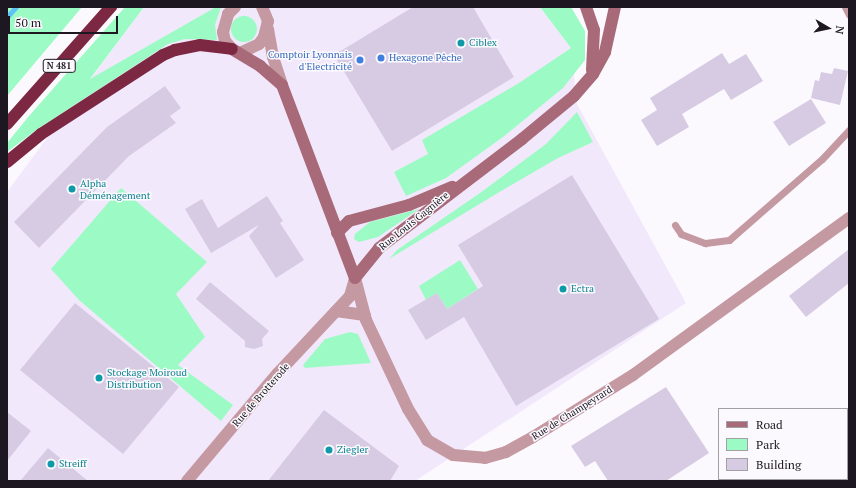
<!DOCTYPE html>
<html>
<head>
<meta charset="utf-8">
<style>
	body { margin:0 }
	#map { position:relative; width:856px; height:488px; overflow:hidden; background:#fbf9fe; font-family:"PT Serif",serif }
	div>[style] { position:absolute }
	.built>* { inset:0; background:#f2e8fc }
	.green>* { inset:0; background:#9cfbc4 }
	.round { border-radius:50% }
	.stream>* { height:4.5px; margin:-2.25px; padding:0 2.25px; transform-origin:2.25px; border-radius:2.25px; background:#5fc2f7 }
	.building>* { inset:0; background:#d7cbe4 }
	.lane>* { height:7px; margin:-3.5px; padding:0 3.5px; transform-origin:3.5px; border-radius:3.5px; background:#c599a2 }
	.street>* { height:12px; margin:-6px; padding:0 6px; transform-origin:6px; border-radius:6px; background:#c599a2 }
	.secondary>* { height:12px; margin:-6px; padding:0 6px; transform-origin:6px; border-radius:6px; background:#a86a79 }
	.highway>* { height:12px; margin:-6px; padding:0 6px; transform-origin:6px; border-radius:6px; background:#7d2843 }
	.rail>* { height:4.5px; margin-top:-2.25px; transform-origin:0; background:repeating-linear-gradient(90deg,#fbf9fe 0 9px,#89858c 0 18px); box-sizing:border-box; border-block:1px solid #89858c }
	.dots>* { width:11px; height:11px; translate:-50% -50%; box-sizing:border-box; border:2px solid #fbf9fe; border-radius:50% }
	span { translate:-50% -50%; white-space:nowrap; text-align:center; line-height:1.15; -webkit-text-stroke:3px #fbf9fe; paint-order:stroke }
	.shield-label span { padding:1px 3px; background:#fbf9fe; border:1px solid; border-radius:3px; -webkit-text-stroke-width:0 }
	.shield-label { font-size:9px; color:#1c1720; font-weight:700 }
	.culture-label { font-size:10px; color:#0d838f }
	.left { translate:0 -50%; text-align:left }
	.shop-label { font-size:10px; color:#366cbe }
	.right { translate:-100% -50%; text-align:right }
	.street-label { font-size:10px; color:#1c1720 }
	.frame { position:absolute; inset:0; border:8px solid #1c1720; pointer-events:none }
	.legend { position:absolute; left:718px; top:408px; width:130px; height:72px; box-sizing:border-box; background:#fbf9fe; border:1px solid #a29fa5; margin:0; padding:5px 7px; list-style:none; font-size:12px; color:#1c1720 }
	.legend li { display:flex; align-items:center; gap:8px; height:20px }
	.legend b { width:20px; border:1px solid #a29fa5 }
	.north { position:absolute; left:808px; top:8px; width:40px; height:40px; -webkit-text-stroke:3px #fbf9fe; paint-order:stroke; rotate:99deg; font-size:11px; font-weight:700; line-height:16px; text-align:center; color:#1c1720 }
	.north::after { content:''; display:block; margin:auto; width:14px; height:18px; background:#1c1720; clip-path:polygon(50% 0,100% 100%,50% 72%,0 100%) }
	.scale { position:absolute; left:8px; top:16px; width:110px; height:18px; box-sizing:border-box; border:2px solid #1c1720; border-top:0; padding-left:5px; font-size:12px; line-height:14px; white-space:nowrap; color:#1c1720; -webkit-text-stroke:3px #fbf9fe; paint-order:stroke }
</style>
</head>
<body>
<div id="map">
	<div class="built">
		<div style="clip-path:polygon(144px 7px,540px 7px,571px 48px,577px 104px,686px 303px,415px 481px,7px 481px,7px 192px)"></div>
	</div>
	<div class="green">
		<div style="clip-path:polygon(7px 7px,82px 7px,7px 96px)"></div>
		<div style="clip-path:polygon(125px 7px,144px 7px,90px 79px,216px 7px,221px 7px,215px 25px,217px 40px,185px 39px,168px 44px,39px 128px,7px 152px,7px 143px,29px 116px)"></div>
		<div style="clip-path:polygon(540px 7px,571px 7px,585px 31px,585px 60px,563px 88px,503px 137px,446px 178px,406px 196px,394px 172px,428px 154px,422px 140px,519px 83px,571px 48px)"></div>
		<div class="round" style="left:231px;top:16px;width:26px;height:26px"></div>
		<div style="clip-path:polygon(577px 112px,593px 142px,558px 158px,496px 194px,389px 259px,397px 250px,480px 193px,546px 144px)"></div>
		<div style="clip-path:polygon(121px 188px,207px 262px,176px 294px,205px 337px,178px 365px,233px 405px,221px 421px,79px 300px,51px 269px)"></div>
		<div style="clip-path:polygon(419px 209px,378px 237px,359px 242px,354px 239px,355px 234px,370px 222px)"></div>
		<div style="clip-path:polygon(460px 260px,478px 289px,447px 309px,437px 293px,426px 300px,419px 286px)"></div>
		<div style="clip-path:polygon(350px 332px,358px 334px,371px 363px,305px 368px,303px 365px,325px 339px)"></div>
	</div>
	<div class="stream">
		<div style="left:7px;top:17px;width:13px;rotate:-48deg"></div>
	</div>
	<div class="building">
		<div style="clip-path:polygon(413px 7px,473px 7px,514px 77px,392px 151px,334px 55px)"></div>
		<div style="clip-path:polygon(722px 53px,729px 64px,746px 54px,763px 81px,731px 100px,724px 89px,682px 114px,689px 127px,657px 146px,641px 120px,657px 110px,650px 98px)"></div>
		<div style="clip-path:polygon(834px 68px,848px 71px,840px 105px,811px 98px,815px 80px,819px 81px,821px 72px,832px 74px)"></div>
		<div style="clip-path:polygon(165px 86px,181px 108px,170px 116px,176px 123px,129px 156px,39px 248px,14px 222px,107px 127px)"></div>
		<div style="clip-path:polygon(811px 99px,826px 123px,789px 146px,773px 122px)"></div>
		<div style="clip-path:polygon(572px 175px,659px 319px,516px 406px,464px 317px,426px 340px,408px 310px,437px 293px,447px 309px,483px 286px,458px 245px)"></div>
		<div style="clip-path:polygon(267px 196px,283px 221px,280px 223px,304px 260px,276px 278px,249px 236px,259px 225px,211px 253px,185px 209px,202px 199px,218px 228px)"></div>
		<div style="clip-path:polygon(849px 249px,849px 283px,806px 317px,789px 296px)"></div>
		<div style="clip-path:polygon(210px 282px,269px 331px,262px 339px,263px 346px,254px 349px,245px 347px,245px 341px,196px 299px)"></div>
		<div style="clip-path:polygon(75px 303px,179px 387px,123px 454px,20px 370px)"></div>
		<div style="clip-path:polygon(666px 387px,709px 453px,666px 481px,608px 481px,595px 461px,585px 467px,571px 446px)"></div>
		<div style="clip-path:polygon(324px 410px,399px 466px,390px 481px,268px 481px)"></div>
		<div style="clip-path:polygon(7px 412px,31px 431px,7px 461px)"></div>
		<div style="clip-path:polygon(48px 448px,88px 481px,20px 481px)"></div>
	</div>
	<div class="lane">
		<div style="left:845px;top:7px;width:9px;rotate:63deg"></div>
		<div style="left:675px;top:225px;width:11px;rotate:56deg"></div>
		<div style="left:681px;top:234px;width:26px;rotate:21deg"></div>
		<div style="left:705px;top:243px;width:24px;rotate:-7deg"></div>
		<div style="left:729px;top:240px;width:123px;rotate:-41.1deg"></div>
		<div style="left:822px;top:159px;width:40px;rotate:-47deg"></div>
	</div>
	<div class="street">
		<div style="left:268px;top:29px;width:28px;rotate:80deg"></div>
		<div style="left:273px;top:57px;width:29px;rotate:72deg"></div>
		<div style="left:232px;top:49px;width:11px;rotate:-131deg"></div>
		<div style="left:225px;top:41px;width:9px;rotate:-103deg"></div>
		<div style="left:223px;top:32px;width:19px;rotate:-74deg"></div>
		<div style="left:228px;top:14px;width:10px;rotate:-45deg"></div>
		<div style="left:240px;top:53px;width:21px;rotate:-25deg"></div>
		<div style="left:259px;top:44px;width:9px;rotate:-54deg"></div>
		<div style="left:264px;top:37px;width:16px;rotate:-76deg"></div>
		<div style="left:268px;top:21px;width:15px;rotate:-113deg"></div>
		<div style="left:355px;top:278px;width:43px;rotate:75.3deg"></div>
		<div style="left:366px;top:320px;width:98px;rotate:64.7deg"></div>
		<div style="left:408px;top:409px;width:36px;rotate:58deg"></div>
		<div style="left:427px;top:440px;width:30px;rotate:30deg"></div>
		<div style="left:453px;top:455px;width:32px;rotate:5deg"></div>
		<div style="left:485px;top:458px;width:22px;rotate:-16deg"></div>
		<div style="left:506px;top:452px;width:31px;rotate:-29deg"></div>
		<div style="left:533px;top:437px;width:118px;rotate:-31.8deg"></div>
		<div style="left:633px;top:375px;width:267px;rotate:-36deg"></div>
		<div style="left:336px;top:311px;width:29px;rotate:8deg"></div>
		<div style="left:847px;top:479px;width:3px;rotate:-45deg"></div>
		<div style="left:187px;top:481px;width:141px;rotate:-49.9deg"></div>
		<div style="left:278px;top:373px;width:105px;rotate:-46.9deg"></div>
		<div style="left:350px;top:296px;width:18px;rotate:-74deg"></div>
	</div>
	<div class="secondary">
		<div style="left:586px;top:7px;width:24px;rotate:71deg"></div>
		<div style="left:594px;top:30px;width:40px;rotate:92.9deg"></div>
		<div style="left:232px;top:49px;width:33px;rotate:31deg"></div>
		<div style="left:260px;top:66px;width:29px;rotate:41deg"></div>
		<div style="left:282px;top:85px;width:206px;rotate:69.3deg"></div>
		<div style="left:355px;top:278px;width:38px;rotate:-51deg"></div>
		<div style="left:379px;top:248px;width:180px;rotate:-37.3deg"></div>
		<div style="left:522px;top:139px;width:67px;rotate:-39.6deg"></div>
		<div style="left:574px;top:96px;width:29px;rotate:-49deg"></div>
		<div style="left:593px;top:74px;width:25px;rotate:-61deg"></div>
		<div style="left:605px;top:52px;width:46px;rotate:-77.5deg"></div>
		<div style="left:337px;top:233px;width:17px;rotate:-45deg"></div>
		<div style="left:349px;top:221px;width:62px;rotate:-14.9deg"></div>
		<div style="left:409px;top:205px;width:47px;rotate:-22.7deg"></div>
	</div>
	<div class="highway">
		<div style="left:7px;top:124px;width:157px;rotate:-48.4deg"></div>
		<div style="left:7px;top:162px;width:44px;rotate:-39.5deg"></div>
		<div style="left:41px;top:134px;width:145px;rotate:-32.9deg"></div>
		<div style="left:163px;top:55px;width:13px;rotate:-23deg"></div>
		<div style="left:175px;top:50px;width:25px;rotate:-11deg"></div>
		<div style="left:200px;top:45px;width:32px;rotate:7deg"></div>
	</div>
	<div class="rail">
		<div style="left:847px;top:413px;width:3px;rotate:-45deg"></div>
		<div style="left:847px;top:425px;width:3px;rotate:-45deg"></div>
		<div style="left:788px;top:481px;width:3px;rotate:-45deg"></div>
		<div style="left:798px;top:481px;width:3px;rotate:-45deg"></div>
	</div>
	<div class="dots">
		<div style="left:461px;top:43px;background:#0f9aa8"></div>
		<div style="left:381px;top:58px;background:#3f7fe0"></div>
		<div style="left:360px;top:60px;background:#3f7fe0"></div>
		<div style="left:72px;top:189px;background:#0f9aa8"></div>
		<div style="left:563px;top:289px;background:#0f9aa8"></div>
		<div style="left:99px;top:378px;background:#0f9aa8"></div>
		<div style="left:329px;top:450px;background:#0f9aa8"></div>
		<div style="left:51px;top:464px;background:#0f9aa8"></div>
	</div>
	<div class="shield-label">
		<span style="left:59px;top:66px">N 481</span>
	</div>
	<div class="culture-label">
		<span class="left" style="left:469px;top:43px">Ciblex</span>
		<span class="left" style="left:80px;top:189px">Alpha<br>Déménagement</span>
		<span class="left" style="left:571px;top:289px">Ectra</span>
		<span class="left" style="left:107px;top:378px">Stockage Moiroud<br>Distribution</span>
		<span class="left" style="left:337px;top:450px">Ziegler</span>
		<span class="left" style="left:59px;top:464px">Streiff</span>
	</div>
	<div class="shop-label">
		<span class="right" style="left:352px;top:60px">Comptoir Lyonnais<br>d'Electricité</span>
		<span class="left" style="left:389px;top:58px">Hexagone Pêche</span>
	</div>
	<div class="street-label">
		<span style="left:414px;top:221px;rotate:-39deg">Rue Louis Gagnière</span>
		<span style="left:261px;top:395px;rotate:-49deg">Rue de Brotterode</span>
		<span style="left:572px;top:413px;rotate:-32deg">Rue de Champeyrard</span>
	</div>
	<div class="frame"></div>
	<ul class="legend">
	<li><b style="height:5px;background:#a86a79"></b>Road</li>
	<li><b style="height:11px;background:#9cfbc4"></b>Park</li>
	<li><b style="height:11px;background:#d7cbe4"></b>Building</li>
	</ul>
	<div class="north">N</div>
	<div class="scale">50 m</div>
</div>
</body>
</html>
